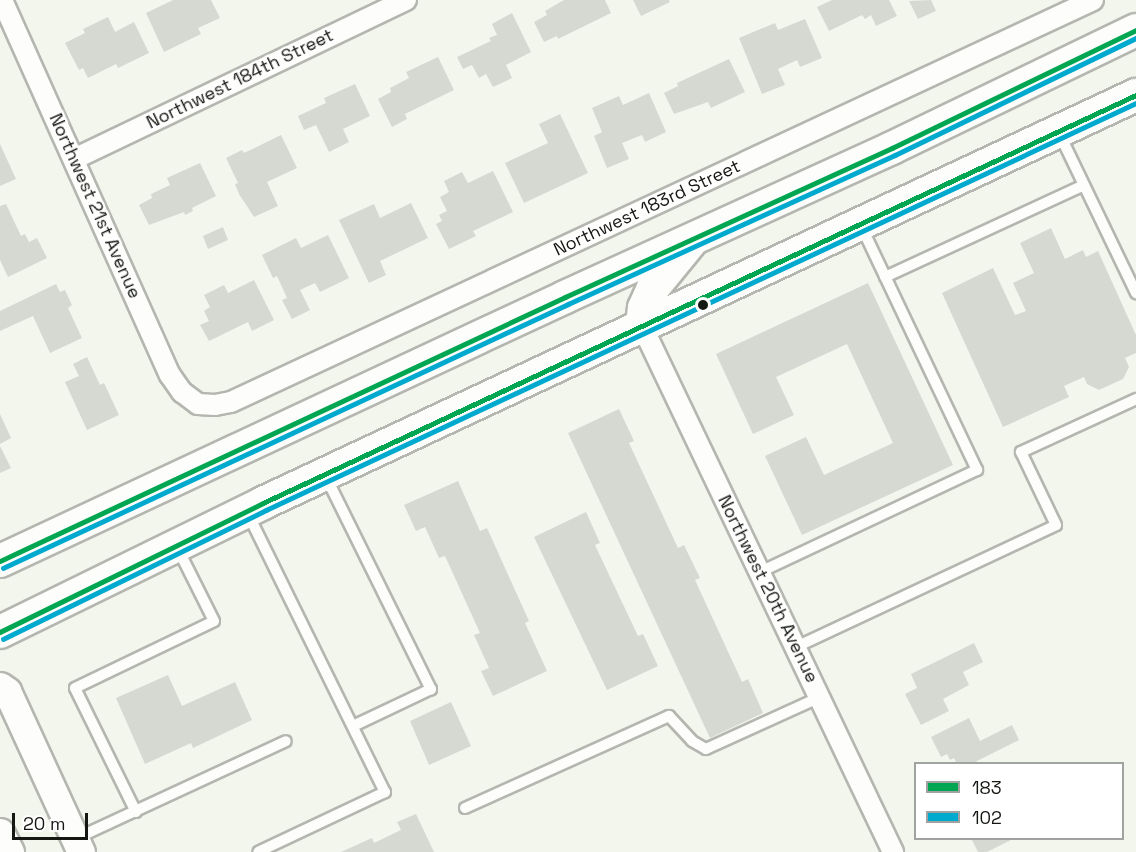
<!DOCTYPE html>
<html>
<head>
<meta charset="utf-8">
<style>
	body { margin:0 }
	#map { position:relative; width:1136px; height:852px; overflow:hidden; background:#f3f6ed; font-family:"Space Grotesk",sans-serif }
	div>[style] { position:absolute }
	.building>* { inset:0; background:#d6d9d2 }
	.roads { filter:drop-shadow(2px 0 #b4b6af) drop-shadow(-2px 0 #b4b6af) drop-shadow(0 2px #b4b6af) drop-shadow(0 -2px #b4b6af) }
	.lane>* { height:10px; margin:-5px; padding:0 5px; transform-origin:5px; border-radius:5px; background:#fdfefc }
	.street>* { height:20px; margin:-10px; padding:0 10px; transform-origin:10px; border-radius:10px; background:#fdfefc }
	.secondary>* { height:27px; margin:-13.5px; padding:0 13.5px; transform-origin:13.5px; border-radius:13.5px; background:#fdfefc }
	.primary>* { height:32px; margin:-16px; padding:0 16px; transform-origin:16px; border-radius:16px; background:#fdfefc }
	.bus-1>* { height:4.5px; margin:-2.25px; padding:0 2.25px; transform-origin:2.25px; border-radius:2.25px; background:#00a651 }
	.bus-2>* { height:4.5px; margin:-2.25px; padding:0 2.25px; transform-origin:2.25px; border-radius:2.25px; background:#00a9ce }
	.dots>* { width:16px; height:16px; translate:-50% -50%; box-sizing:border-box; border:3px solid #fff; border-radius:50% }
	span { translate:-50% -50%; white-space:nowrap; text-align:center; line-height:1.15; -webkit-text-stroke:4.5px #fff; paint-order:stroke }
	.street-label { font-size:18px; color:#151812 }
	.legend { position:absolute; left:914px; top:762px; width:210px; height:78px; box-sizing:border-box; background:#fff; border:2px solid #a1a3a0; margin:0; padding:8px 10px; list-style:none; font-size:18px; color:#151812 }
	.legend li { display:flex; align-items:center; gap:12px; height:30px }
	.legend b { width:30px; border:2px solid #a1a3a0 }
	.scale { position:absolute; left:12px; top:813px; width:76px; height:27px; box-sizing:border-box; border:3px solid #151812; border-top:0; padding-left:8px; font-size:18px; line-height:21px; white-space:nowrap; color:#151812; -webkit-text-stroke:4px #fff; paint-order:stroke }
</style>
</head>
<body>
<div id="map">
	<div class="building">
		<div style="clip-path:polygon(173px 0,211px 0,220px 18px,198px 28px,201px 34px,164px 52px,146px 13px)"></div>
		<div style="clip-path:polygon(564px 0,605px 0,611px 13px,558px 39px,557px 36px,544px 42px,534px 22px,547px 15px,545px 11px)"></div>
		<div style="clip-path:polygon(633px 0,669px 0,670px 2px,641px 16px)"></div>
		<div style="clip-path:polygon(832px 0,889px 0,897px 16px,876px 26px,871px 15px,865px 19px,862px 15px,829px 31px,817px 7px)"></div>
		<div style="clip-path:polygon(931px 0,936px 11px,918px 19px,909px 1px)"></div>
		<div style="clip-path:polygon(512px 13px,531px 52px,506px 65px,512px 78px,493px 87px,486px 74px,479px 78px,472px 65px,463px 69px,457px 57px,491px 41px,489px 38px,497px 35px,492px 24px)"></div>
		<div style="clip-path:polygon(108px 17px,115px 32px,134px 22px,149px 53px,118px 68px,116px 64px,88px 78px,83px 68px,79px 70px,65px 43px,85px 33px,83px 29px)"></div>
		<div style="clip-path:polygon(805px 19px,822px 58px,800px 67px,797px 60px,778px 69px,785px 85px,762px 94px,739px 38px,775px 23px,778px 30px)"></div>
		<div style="clip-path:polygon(438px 57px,454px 90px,405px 114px,407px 119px,392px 127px,378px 99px,391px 92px,390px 88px,409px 78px,406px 72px)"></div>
		<div style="clip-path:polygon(729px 59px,745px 92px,711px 108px,708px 102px,674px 114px,664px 93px,678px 86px,677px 83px)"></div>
		<div style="clip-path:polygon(355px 84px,370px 116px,343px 129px,349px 142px,329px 152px,316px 125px,304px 130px,298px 116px,326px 103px,324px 98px)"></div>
		<div style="clip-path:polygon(649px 93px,666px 132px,645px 142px,642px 135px,622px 143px,629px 159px,607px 168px,594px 136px,602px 132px,592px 108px,619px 96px,623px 105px)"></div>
		<div style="clip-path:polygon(560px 114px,588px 173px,524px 203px,505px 163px,548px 143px,539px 124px)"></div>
		<div style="clip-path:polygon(281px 135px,297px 168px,267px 182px,278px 206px,254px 217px,239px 194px,235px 184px,238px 183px,226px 158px,242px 150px,244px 153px)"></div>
		<div style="clip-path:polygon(0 144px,16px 179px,0 186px)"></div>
		<div style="clip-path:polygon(200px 163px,216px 196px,192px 208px,193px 211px,185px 215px,184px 212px,149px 225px,139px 205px,152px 198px,151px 194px,170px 185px,167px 178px)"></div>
		<div style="clip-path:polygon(493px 171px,513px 212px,473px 231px,476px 236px,449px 249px,436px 224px,442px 221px,439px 215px,447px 211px,440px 197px,449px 192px,444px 181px,462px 172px,468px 183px)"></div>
		<div style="clip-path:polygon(411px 203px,428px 238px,380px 261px,386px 275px,369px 283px,339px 220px,374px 204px,380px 218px)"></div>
		<div style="clip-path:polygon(6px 204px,21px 236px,25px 234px,29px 242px,37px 238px,47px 258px,8px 277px,0 260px,0 206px)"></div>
		<div style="clip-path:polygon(223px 227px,228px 240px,208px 249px,203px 236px)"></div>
		<div style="clip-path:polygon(1051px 228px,1065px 259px,1083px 250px,1086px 257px,1098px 251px,1136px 335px,1136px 353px,1125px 358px,1129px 367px,1123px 379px,1099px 390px,1087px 384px,1084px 377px,1064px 386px,1069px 397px,1003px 427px,942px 293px,993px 268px,1015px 315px,1026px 311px,1013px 283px,1034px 273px,1020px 243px)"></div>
		<div style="clip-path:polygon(328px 235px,349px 278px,320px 292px,315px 283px,300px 290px,310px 310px,292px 319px,282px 300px,287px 298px,277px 276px,273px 278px,262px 255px,296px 238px,301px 248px)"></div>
		<div style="clip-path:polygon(254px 280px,274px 320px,252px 331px,248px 322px,209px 341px,200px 325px,209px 321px,204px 311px,210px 307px,204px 295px,224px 285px,228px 293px)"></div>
		<div style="clip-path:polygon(868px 283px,953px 465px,802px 535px,765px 456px,806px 437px,824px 475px,893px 443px,847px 344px,776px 377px,794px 415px,753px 434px,716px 354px)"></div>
		<div style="clip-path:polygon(56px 284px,60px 292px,65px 290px,72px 305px,68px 308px,82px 338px,50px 353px,33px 316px,0 331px,0 311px)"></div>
		<div style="clip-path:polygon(87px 357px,100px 385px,104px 383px,119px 415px,87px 430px,65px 382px,79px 376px,73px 364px)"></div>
		<div style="clip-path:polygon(619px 409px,634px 441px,629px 443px,678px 548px,684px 545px,700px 578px,695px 580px,742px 682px,748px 679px,763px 713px,710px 738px,568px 433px)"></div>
		<div style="clip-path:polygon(0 414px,11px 438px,0 444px)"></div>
		<div style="clip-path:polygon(0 446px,11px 468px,0 473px)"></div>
		<div style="clip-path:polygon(458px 481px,480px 531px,487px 528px,529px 621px,525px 623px,547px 671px,493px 696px,481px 671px,489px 668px,474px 635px,480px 633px,445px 556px,439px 558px,425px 527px,416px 531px,404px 505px)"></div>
		<div style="clip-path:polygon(586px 512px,600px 543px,595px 545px,638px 636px,643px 634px,658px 666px,607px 690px,534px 537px)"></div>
		<div style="clip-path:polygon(974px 643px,983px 662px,963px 672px,969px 685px,943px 699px,949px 711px,921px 725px,905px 694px,917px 688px,911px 674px)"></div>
		<div style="clip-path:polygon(168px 675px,182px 706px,235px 682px,252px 720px,193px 748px,191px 743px,145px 764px,116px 698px)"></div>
		<div style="clip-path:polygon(451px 702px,471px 746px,429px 765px,410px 721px)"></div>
		<div style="clip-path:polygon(969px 718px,980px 741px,1012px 725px,1019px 740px,971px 764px,957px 764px,954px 758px,950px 760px,947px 754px,941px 757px,931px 737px)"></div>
		<div style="clip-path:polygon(416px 814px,434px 852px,341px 852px,372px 838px,374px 843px,401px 830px,397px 822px)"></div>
		<div style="clip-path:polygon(971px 838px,1015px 838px,987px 852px,978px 852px)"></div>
	</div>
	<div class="roads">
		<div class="lane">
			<div style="left:1059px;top:133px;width:178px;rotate:64.3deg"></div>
			<div style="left:885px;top:277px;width:219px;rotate:-24.8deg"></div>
			<div style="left:326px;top:477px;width:237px;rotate:63.7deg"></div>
			<div style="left:431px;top:689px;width:86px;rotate:154.6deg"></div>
			<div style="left:248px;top:514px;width:310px;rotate:63.8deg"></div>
			<div style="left:385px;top:792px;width:140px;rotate:154.7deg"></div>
			<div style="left:760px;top:572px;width:240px;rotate:-25.2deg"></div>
			<div style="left:977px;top:470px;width:270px;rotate:-115.4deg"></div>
			<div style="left:796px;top:647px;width:287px;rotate:-25.1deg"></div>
			<div style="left:1056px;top:525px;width:81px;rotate:-115.6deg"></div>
			<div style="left:1021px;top:452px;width:127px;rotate:-24.7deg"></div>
			<div style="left:465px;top:808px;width:224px;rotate:-24.3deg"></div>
			<div style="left:669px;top:716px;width:34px;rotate:47deg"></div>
			<div style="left:692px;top:741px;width:16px;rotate:30deg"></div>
			<div style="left:706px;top:749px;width:125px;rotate:-24.5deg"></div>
			<div style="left:136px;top:812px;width:138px;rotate:-116.2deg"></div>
			<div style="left:75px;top:688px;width:154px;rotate:-25.7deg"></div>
			<div style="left:214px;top:621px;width:83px;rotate:-116.6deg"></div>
			<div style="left:77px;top:838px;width:230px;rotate:-24.9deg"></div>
		</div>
		<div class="street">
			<div style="left:2px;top:0;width:411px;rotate:65.9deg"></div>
			<div style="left:170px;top:375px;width:21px;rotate:55deg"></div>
			<div style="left:182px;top:392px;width:20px;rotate:37deg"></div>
			<div style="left:198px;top:404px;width:17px;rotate:3deg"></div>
			<div style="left:215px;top:405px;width:16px;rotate:-11deg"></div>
			<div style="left:231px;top:402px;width:951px;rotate:-25deg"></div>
			<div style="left:74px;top:159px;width:368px;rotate:-25.6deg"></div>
			<div style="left:642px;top:326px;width:583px;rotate:64.49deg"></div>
		</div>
		<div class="secondary">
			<div style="left:0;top:686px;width:9px;rotate:36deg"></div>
			<div style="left:7px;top:691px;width:177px;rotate:65.3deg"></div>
			<div style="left:0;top:832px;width:22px;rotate:63deg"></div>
		</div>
		<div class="primary">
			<div style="left:642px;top:326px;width:18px;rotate:-84deg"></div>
			<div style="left:644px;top:308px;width:22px;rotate:-66deg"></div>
			<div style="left:653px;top:288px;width:58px;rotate:-50.6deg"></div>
			<div style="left:0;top:561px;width:624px;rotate:-25.04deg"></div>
			<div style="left:565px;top:297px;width:359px;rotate:-24.5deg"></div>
			<div style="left:892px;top:148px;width:271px;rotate:-25.8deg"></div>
			<div style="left:0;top:632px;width:293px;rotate:-26.1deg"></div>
			<div style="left:263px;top:503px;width:964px;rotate:-25.05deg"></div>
		</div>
	</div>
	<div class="bus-1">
		<div style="left:0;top:561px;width:624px;rotate:-25.04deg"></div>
		<div style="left:565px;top:297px;width:359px;rotate:-24.5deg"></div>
		<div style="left:892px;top:148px;width:271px;rotate:-25.8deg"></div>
		<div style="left:0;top:632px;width:293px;rotate:-26.1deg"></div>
		<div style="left:263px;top:503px;width:964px;rotate:-25.05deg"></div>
	</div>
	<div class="bus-2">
		<div style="left:3px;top:568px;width:624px;rotate:-25.04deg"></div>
		<div style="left:568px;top:304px;width:359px;rotate:-24.5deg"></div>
		<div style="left:895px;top:155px;width:268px;rotate:-25.9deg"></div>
		<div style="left:3px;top:639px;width:293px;rotate:-26.1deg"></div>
		<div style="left:266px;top:510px;width:960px;rotate:-25.07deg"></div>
	</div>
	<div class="dots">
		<div style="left:703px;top:305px;background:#151812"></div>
	</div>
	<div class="street-label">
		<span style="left:240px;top:79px;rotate:-26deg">Northwest 184th Street</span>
		<span style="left:95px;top:206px;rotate:66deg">Northwest 21st Avenue</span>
		<span style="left:647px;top:208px;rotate:-25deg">Northwest 183rd Street</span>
		<span style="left:768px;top:589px;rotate:64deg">Northwest 20th Avenue</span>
	</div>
	<ul class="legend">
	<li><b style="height:8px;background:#00a651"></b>183</li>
	<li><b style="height:8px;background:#00a9ce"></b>102</li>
	</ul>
	<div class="scale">20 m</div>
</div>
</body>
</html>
